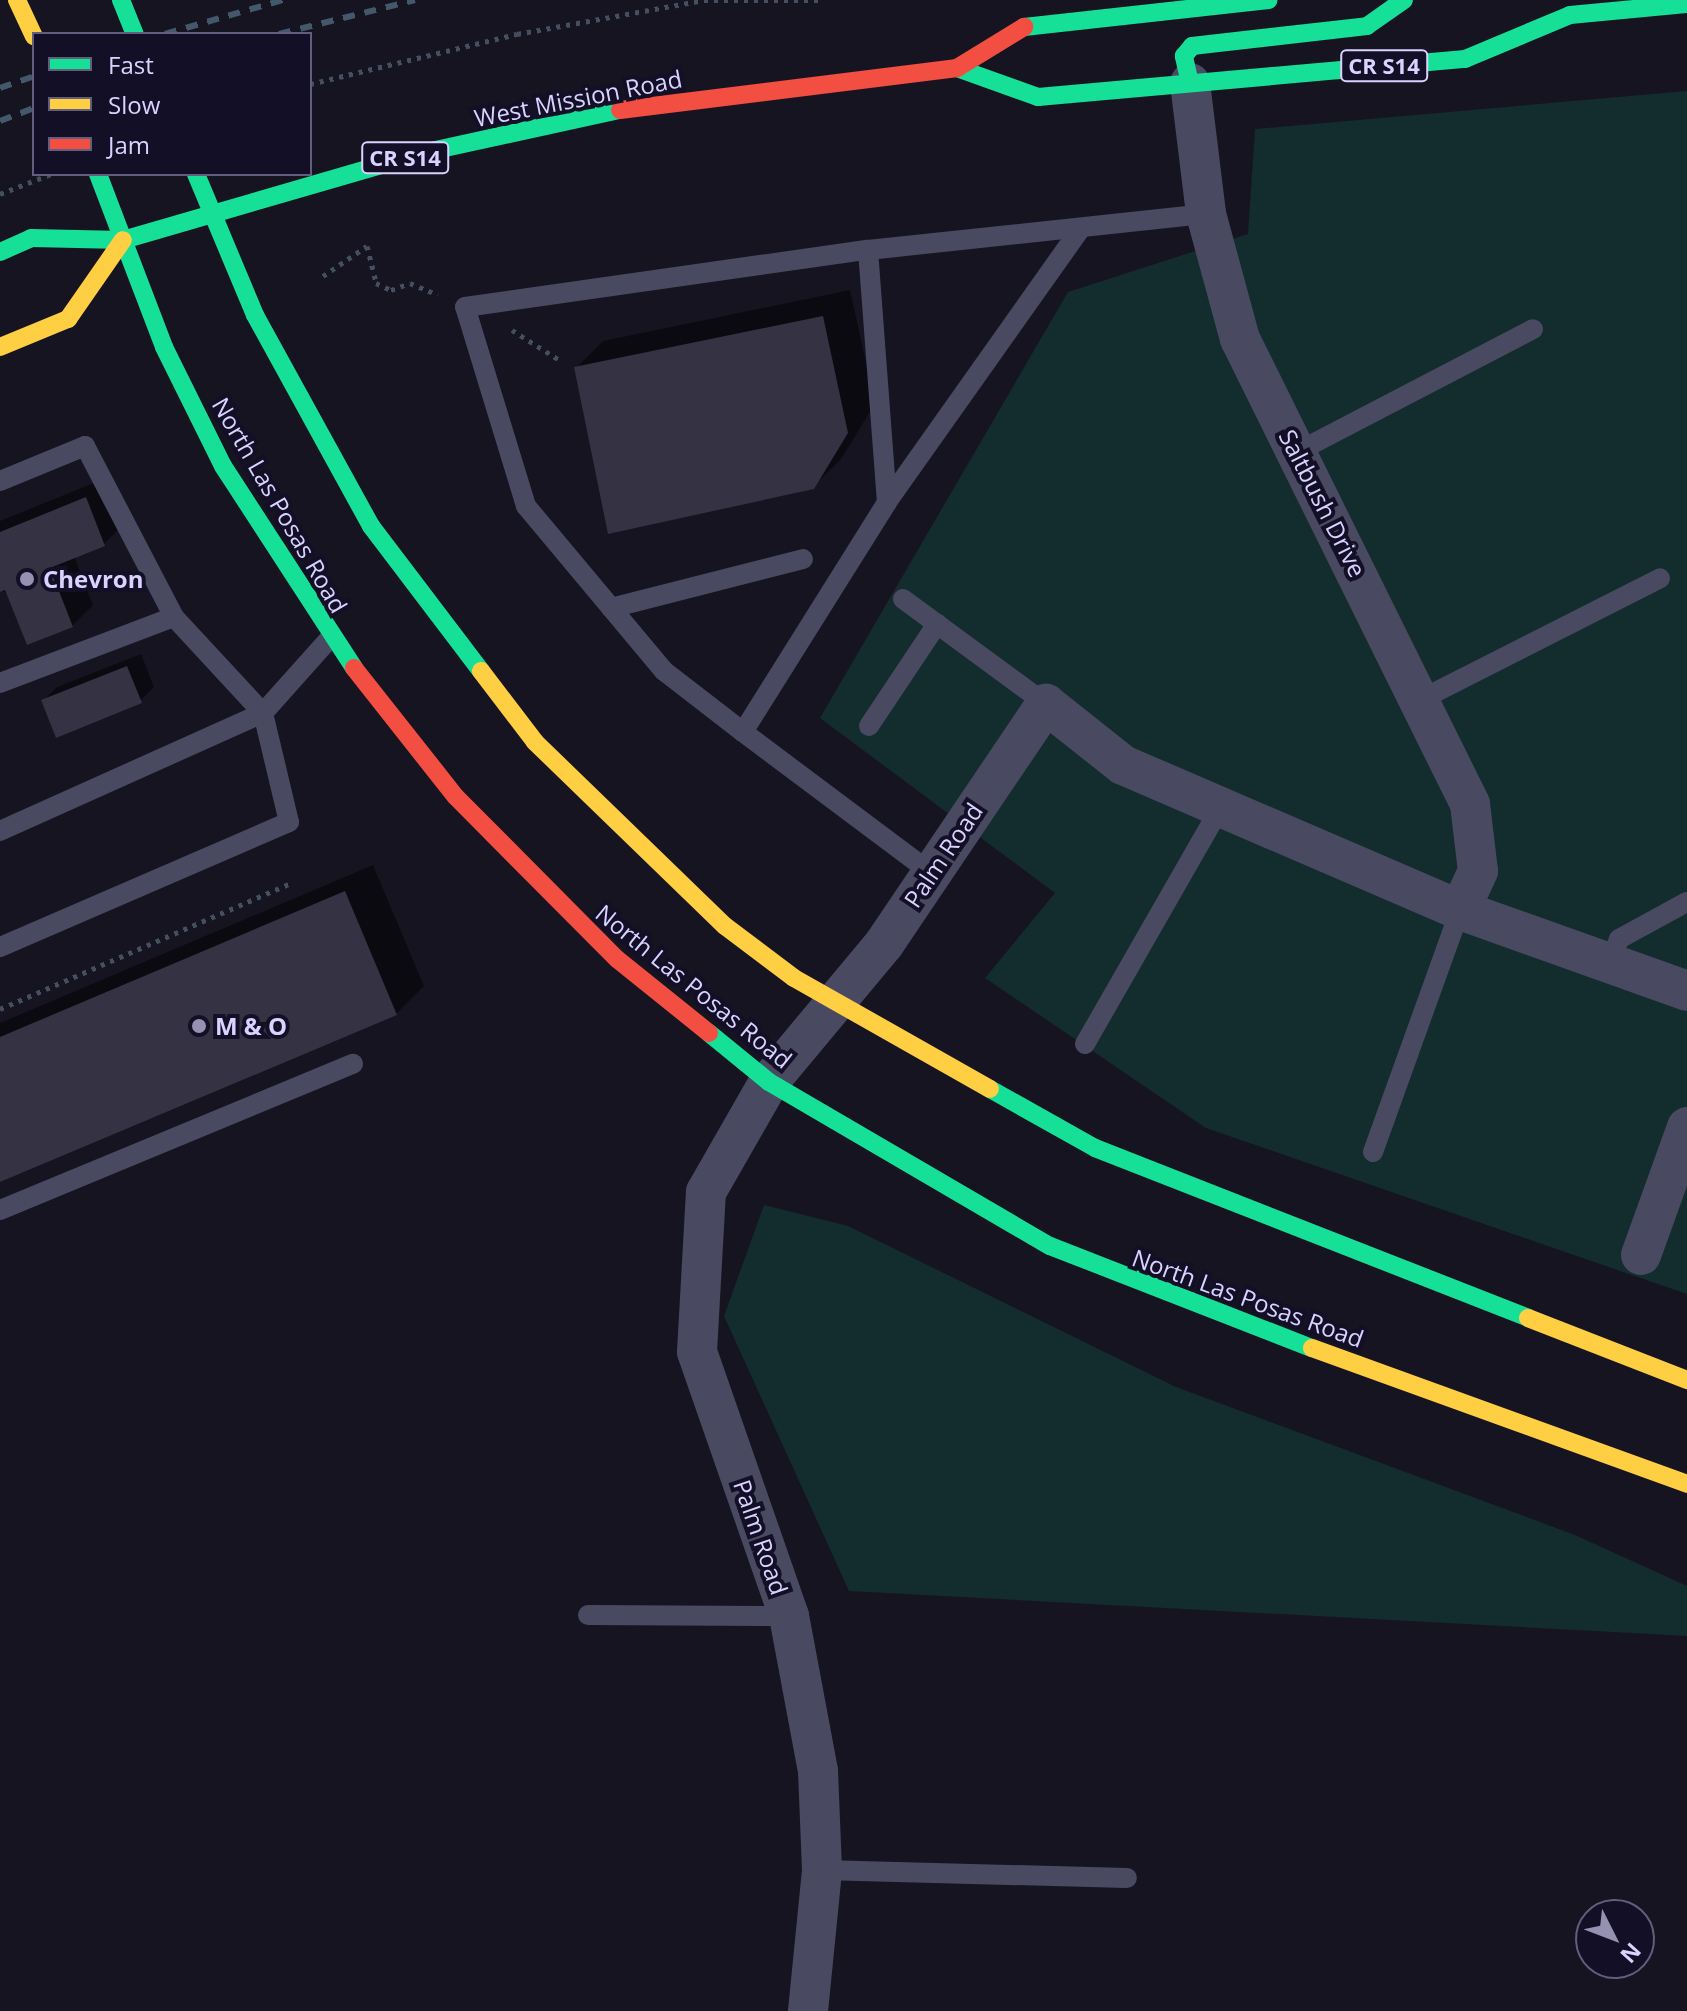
<!DOCTYPE html>
<html>
<head>
<meta charset="utf-8">
<style>
	body { margin:0 }
	#map { position:relative; width:1687px; height:2011px; overflow:hidden; background:#161421; font-family:"Open Sans",sans-serif }
	div>[style] { position:absolute }
	.green>* { inset:0; background:#132c2d }
	.shadow>* { inset:0; background:#0007 }
	.building>* { inset:0; background:#343243 }
	.path>* { height:5px; margin-top:-2.5px; transform-origin:0; background:repeating-linear-gradient(90deg,#44505f 0 4px,transparent 0 10px) }
	.lane>* { height:20px; margin:-10px; padding:0 10px; transform-origin:10px; border-radius:10px; background:#4a4962 }
	.street>* { height:40px; margin:-20px; padding:0 20px; transform-origin:20px; border-radius:20px; background:#4a4962 }
	.fast>* { height:18px; margin:-9px; padding:0 9px; transform-origin:9px; border-radius:9px; background:#16e098 }
	.slow>* { height:18px; margin:-9px; padding:0 9px; transform-origin:9px; border-radius:9px; background:#ffcf43 }
	.jam>* { height:18px; margin:-9px; padding:0 9px; transform-origin:9px; border-radius:9px; background:#f24e42 }
	.rail>* { height:6px; margin-top:-3px; transform-origin:0; background:repeating-linear-gradient(90deg,#43596b 0 12px,transparent 0 22px) }
	.dots>* { width:22px; height:22px; translate:-50% -50%; box-sizing:border-box; border:4px solid #130f26; border-radius:50% }
	span { translate:-50% -50%; white-space:nowrap; text-align:center; line-height:1.15; -webkit-text-stroke:8px #130f26; paint-order:stroke }
	.shield-label span { padding:2px 6px; background:#130f26; border:2px solid; border-radius:6px; -webkit-text-stroke-width:0 }
	.shield-label { font-size:22px; color:#d9d4ff; font-weight:700 }
	.street-label { font-size:24px; color:#d9d4ff }
	.poi-label { font-size:24px; color:#d9d4ff; font-weight:700 }
	.left { translate:0 -50%; text-align:left }
	.legend { position:absolute; left:32px; top:32px; width:280px; height:144px; box-sizing:border-box; background:#130f26; border:2px solid #625e7d; margin:0; padding:10px 14px; list-style:none; font-size:24px; color:#d9d4ff }
	.legend li { display:flex; align-items:center; gap:16px; height:40px }
	.legend b { width:40px; border:2px solid #625e7d }
	.north { position:absolute; left:1575px; top:1899px; width:80px; height:80px; box-sizing:border-box; background:#130f26; border:2px solid #625e7d; border-radius:50%; rotate:132deg; font-size:22px; font-weight:700; line-height:32px; text-align:center; color:#d9d4ff }
	.north::after { content:''; display:block; margin:auto; width:28px; height:36px; background:#9591b1; clip-path:polygon(50% 0,100% 100%,50% 72%,0 100%) }
</style>
</head>
<body>
<div id="map">
	<div class="green">
		<div style="clip-path:polygon(1687px 91px,1687px 1294px,1206px 1128px,985px 978px,1055px 893px,820px 718px,1068px 292px,1248px 234px,1255px 129px)"></div>
		<div style="clip-path:polygon(764px 1205px,848px 1226px,1176px 1387px,1575px 1535px,1687px 1586px,1687px 1636px,849px 1591px,724px 1316px)"></div>
	</div>
	<div class="shadow">
		<div style="clip-path:polygon(850px 290px,875px 404px,841px 459px,813px 487px,576px 368px,603px 341px)"></div>
		<div style="clip-path:polygon(106px 478px,125px 523px,104px 544px,74px 556px,93px 605px,72px 626px,0 590px,0 521px)"></div>
		<div style="clip-path:polygon(141px 654px,154px 687px,140px 701px,43px 701px,57px 687px)"></div>
		<div style="clip-path:polygon(373px 865px,424px 986px,396px 1014px,0 1180px,0 1023px)"></div>
	</div>
	<div class="building">
		<div style="clip-path:polygon(823px 316px,848px 433px,814px 489px,608px 534px,574px 367px)"></div>
		<div style="clip-path:polygon(86px 497px,105px 546px,50px 568px,73px 627px,27px 645px,5px 590px,0 592px,0 532px)"></div>
		<div style="clip-path:polygon(127px 666px,142px 703px,56px 738px,41px 700px)"></div>
		<div style="clip-path:polygon(345px 891px,397px 1015px,0 1182px,0 1037px)"></div>
	</div>
	<div class="path">
		<div style="left:310px;top:84px;width:213px;rotate:-13.6deg"></div>
		<div style="left:517px;top:34px;width:190px;rotate:-10.3deg"></div>
		<div style="left:704px;top:0;width:119px"></div>
		<div style="left:0;top:194px;width:55px;rotate:-21.4deg"></div>
		<div style="left:323px;top:276px;width:53px;rotate:-34.3deg"></div>
		<div style="left:367px;top:246px;width:38px;rotate:76deg"></div>
		<div style="left:376px;top:283px;width:17px;rotate:25deg"></div>
		<div style="left:391px;top:290px;width:20px;rotate:-20deg"></div>
		<div style="left:410px;top:283px;width:30px;rotate:23deg"></div>
		<div style="left:512px;top:330px;width:58px;rotate:32.3deg"></div>
		<div style="left:0;top:1009px;width:319px;rotate:-23.4deg"></div>
	</div>
	<div class="lane">
		<div style="left:868px;top:250px;width:253px;rotate:85.7deg"></div>
		<div style="left:1297px;top:452px;width:266px;rotate:-27.5deg"></div>
		<div style="left:0;top:481px;width:92px;rotate:-22.4deg"></div>
		<div style="left:85px;top:446px;width:193px;rotate:62.5deg"></div>
		<div style="left:174px;top:617px;width:131px;rotate:47.2deg"></div>
		<div style="left:263px;top:713px;width:112px;rotate:76.6deg"></div>
		<div style="left:289px;top:822px;width:315px;rotate:156.6deg"></div>
		<div style="left:903px;top:599px;width:177px;rotate:36.3deg"></div>
		<div style="left:611px;top:608px;width:198px;rotate:-14.3deg"></div>
		<div style="left:0;top:683px;width:186px;rotate:-20.8deg"></div>
		<div style="left:1420px;top:700px;width:269px;rotate:-26.9deg"></div>
		<div style="left:869px;top:726px;width:123px;rotate:-56.3deg"></div>
		<div style="left:743px;top:732px;width:100px;rotate:-142.3deg"></div>
		<div style="left:664px;top:671px;width:215px;rotate:-129.9deg"></div>
		<div style="left:526px;top:506px;width:208px;rotate:-107deg"></div>
		<div style="left:465px;top:307px;width:407px;rotate:-8.1deg"></div>
		<div style="left:868px;top:250px;width:340px;rotate:-6.1deg"></div>
		<div style="left:0;top:831px;width:288px;rotate:-24.2deg"></div>
		<div style="left:263px;top:713px;width:101px;rotate:-48.2deg"></div>
		<div style="left:930px;top:872px;width:234px;rotate:-143.2deg"></div>
		<div style="left:743px;top:732px;width:271px;rotate:-57.9deg"></div>
		<div style="left:887px;top:502px;width:334px;rotate:-54.7deg"></div>
		<div style="left:1609px;top:964px;width:27px;rotate:-68deg"></div>
		<div style="left:1619px;top:939px;width:77px;rotate:-28.6deg"></div>
		<div style="left:1085px;top:1044px;width:273px;rotate:-60.2deg"></div>
		<div style="left:1373px;top:1152px;width:257px;rotate:-70.2deg"></div>
		<div style="left:0;top:1210px;width:382px;rotate:-22.5deg"></div>
		<div style="left:588px;top:1615px;width:201px;rotate:0.3deg"></div>
		<div style="left:822px;top:1870px;width:305px;rotate:1.5deg"></div>
	</div>
	<div class="street">
		<div style="left:1190px;top:83px;width:132px;rotate:83deg"></div>
		<div style="left:1206px;top:214px;width:130px;rotate:74.8deg"></div>
		<div style="left:1240px;top:339px;width:519px;rotate:63.68deg"></div>
		<div style="left:1470px;top:804px;width:67px;rotate:83.2deg"></div>
		<div style="left:1478px;top:871px;width:43px;rotate:114.8deg"></div>
		<div style="left:1641px;top:1255px;width:136px;rotate:-70.2deg"></div>
		<div style="left:808px;top:2011px;width:142px;rotate:-84.3deg"></div>
		<div style="left:822px;top:1870px;width:99px;rotate:-92.3deg"></div>
		<div style="left:818px;top:1771px;width:158px;rotate:-100.6deg"></div>
		<div style="left:789px;top:1616px;width:280px;rotate:-109.2deg"></div>
		<div style="left:697px;top:1352px;width:160px;rotate:-86.8deg"></div>
		<div style="left:706px;top:1192px;width:127px;rotate:-60.2deg"></div>
		<div style="left:769px;top:1082px;width:180px;rotate:-50.2deg"></div>
		<div style="left:884px;top:944px;width:290px;rotate:-56deg"></div>
		<div style="left:1046px;top:704px;width:98px;rotate:38.4deg"></div>
		<div style="left:1123px;top:765px;width:367px;rotate:23.3deg"></div>
		<div style="left:1460px;top:910px;width:241px;rotate:19.6deg"></div>
	</div>
	<div class="fast">
		<div style="left:121px;top:0;width:37px;rotate:68deg"></div>
		<div style="left:1024px;top:27px;width:246px;rotate:-6.3deg"></div>
		<div style="left:957px;top:68px;width:86px;rotate:19.7deg"></div>
		<div style="left:1038px;top:97px;width:429px;rotate:-5.1deg"></div>
		<div style="left:1465px;top:59px;width:114px;rotate:-22.7deg"></div>
		<div style="left:1570px;top:15px;width:118px;rotate:-5.4deg"></div>
		<div style="left:1190px;top:83px;width:28px;rotate:-103deg"></div>
		<div style="left:1184px;top:56px;width:13px;rotate:-51deg"></div>
		<div style="left:1192px;top:46px;width:176px;rotate:-6.5deg"></div>
		<div style="left:1367px;top:26px;width:45px;rotate:-35.1deg"></div>
		<div style="left:98px;top:174px;width:185px;rotate:69.1deg"></div>
		<div style="left:164px;top:347px;width:133px;rotate:63.6deg"></div>
		<div style="left:223px;top:466px;width:241px;rotate:57deg"></div>
		<div style="left:196px;top:174px;width:153px;rotate:67.3deg"></div>
		<div style="left:255px;top:315px;width:241px;rotate:61.2deg"></div>
		<div style="left:371px;top:526px;width:182px;rotate:52.8deg"></div>
		<div style="left:0;top:252px;width:34px;rotate:-24deg"></div>
		<div style="left:31px;top:238px;width:92px;rotate:1.2deg"></div>
		<div style="left:123px;top:240px;width:311px;rotate:-16.2deg"></div>
		<div style="left:422px;top:153px;width:203px;rotate:-12.3deg"></div>
		<div style="left:709px;top:1033px;width:77px;rotate:39.2deg"></div>
		<div style="left:769px;top:1082px;width:325px;rotate:30.3deg"></div>
		<div style="left:1050px;top:1246px;width:281px;rotate:21.3deg"></div>
		<div style="left:990px;top:1089px;width:120px;rotate:29.3deg"></div>
		<div style="left:1095px;top:1148px;width:465px;rotate:21.4deg"></div>
	</div>
	<div class="slow">
		<div style="left:17px;top:0;width:40px;rotate:65deg"></div>
		<div style="left:0;top:347px;width:74px;rotate:-22.4deg"></div>
		<div style="left:68px;top:319px;width:96px;rotate:-55.2deg"></div>
		<div style="left:481px;top:671px;width:89px;rotate:52.7deg"></div>
		<div style="left:535px;top:742px;width:264px;rotate:44.1deg"></div>
		<div style="left:725px;top:926px;width:86px;rotate:37deg"></div>
		<div style="left:794px;top:978px;width:225px;rotate:29.5deg"></div>
		<div style="left:1528px;top:1318px;width:171px;rotate:21.3deg"></div>
		<div style="left:1312px;top:1348px;width:399px;rotate:19.9deg"></div>
	</div>
	<div class="jam">
		<div style="left:620px;top:110px;width:340px;rotate:-7.1deg"></div>
		<div style="left:957px;top:68px;width:79px;rotate:-31.5deg"></div>
		<div style="left:354px;top:668px;width:164px;rotate:51.7deg"></div>
		<div style="left:456px;top:797px;width:228px;rotate:45.2deg"></div>
		<div style="left:617px;top:959px;width:118px;rotate:38.8deg"></div>
	</div>
	<div class="rail">
		<div style="left:165px;top:34px;width:123px;rotate:-16.1deg"></div>
		<div style="left:279px;top:34px;width:140px;rotate:-14deg"></div>
		<div style="left:0;top:88px;width:36px;rotate:-19deg"></div>
		<div style="left:0;top:121px;width:36px;rotate:-21deg"></div>
	</div>
	<div class="dots">
		<div style="left:27px;top:579px;background:#9591b1"></div>
		<div style="left:199px;top:1026px;background:#9591b1"></div>
	</div>
	<div class="shield-label">
		<span style="left:1384px;top:66px">CR S14</span>
		<span style="left:405px;top:158px">CR S14</span>
	</div>
	<div class="street-label">
		<span style="left:578px;top:98px;rotate:-11deg">West Mission Road</span>
		<span style="left:1323px;top:503px;rotate:63deg">Saltbush Drive</span>
		<span style="left:280px;top:505px;rotate:60deg">North Las Posas Road</span>
		<span style="left:943px;top:855px;rotate:-56deg">Palm Road</span>
		<span style="left:694px;top:986px;rotate:39deg">North Las Posas Road</span>
		<span style="left:1248px;top:1298px;rotate:20deg">North Las Posas Road</span>
		<span style="left:761px;top:1537px;rotate:71deg">Palm Road</span>
	</div>
	<div class="poi-label">
		<span class="left" style="left:43px;top:579px">Chevron</span>
		<span class="left" style="left:215px;top:1026px">M &amp; O</span>
	</div>
	<ul class="legend">
	<li><b style="height:10px;background:#16e098"></b>Fast</li>
	<li><b style="height:10px;background:#ffcf43"></b>Slow</li>
	<li><b style="height:10px;background:#f24e42"></b>Jam</li>
	</ul>
	<div class="north">N</div>
</div>
</body>
</html>
